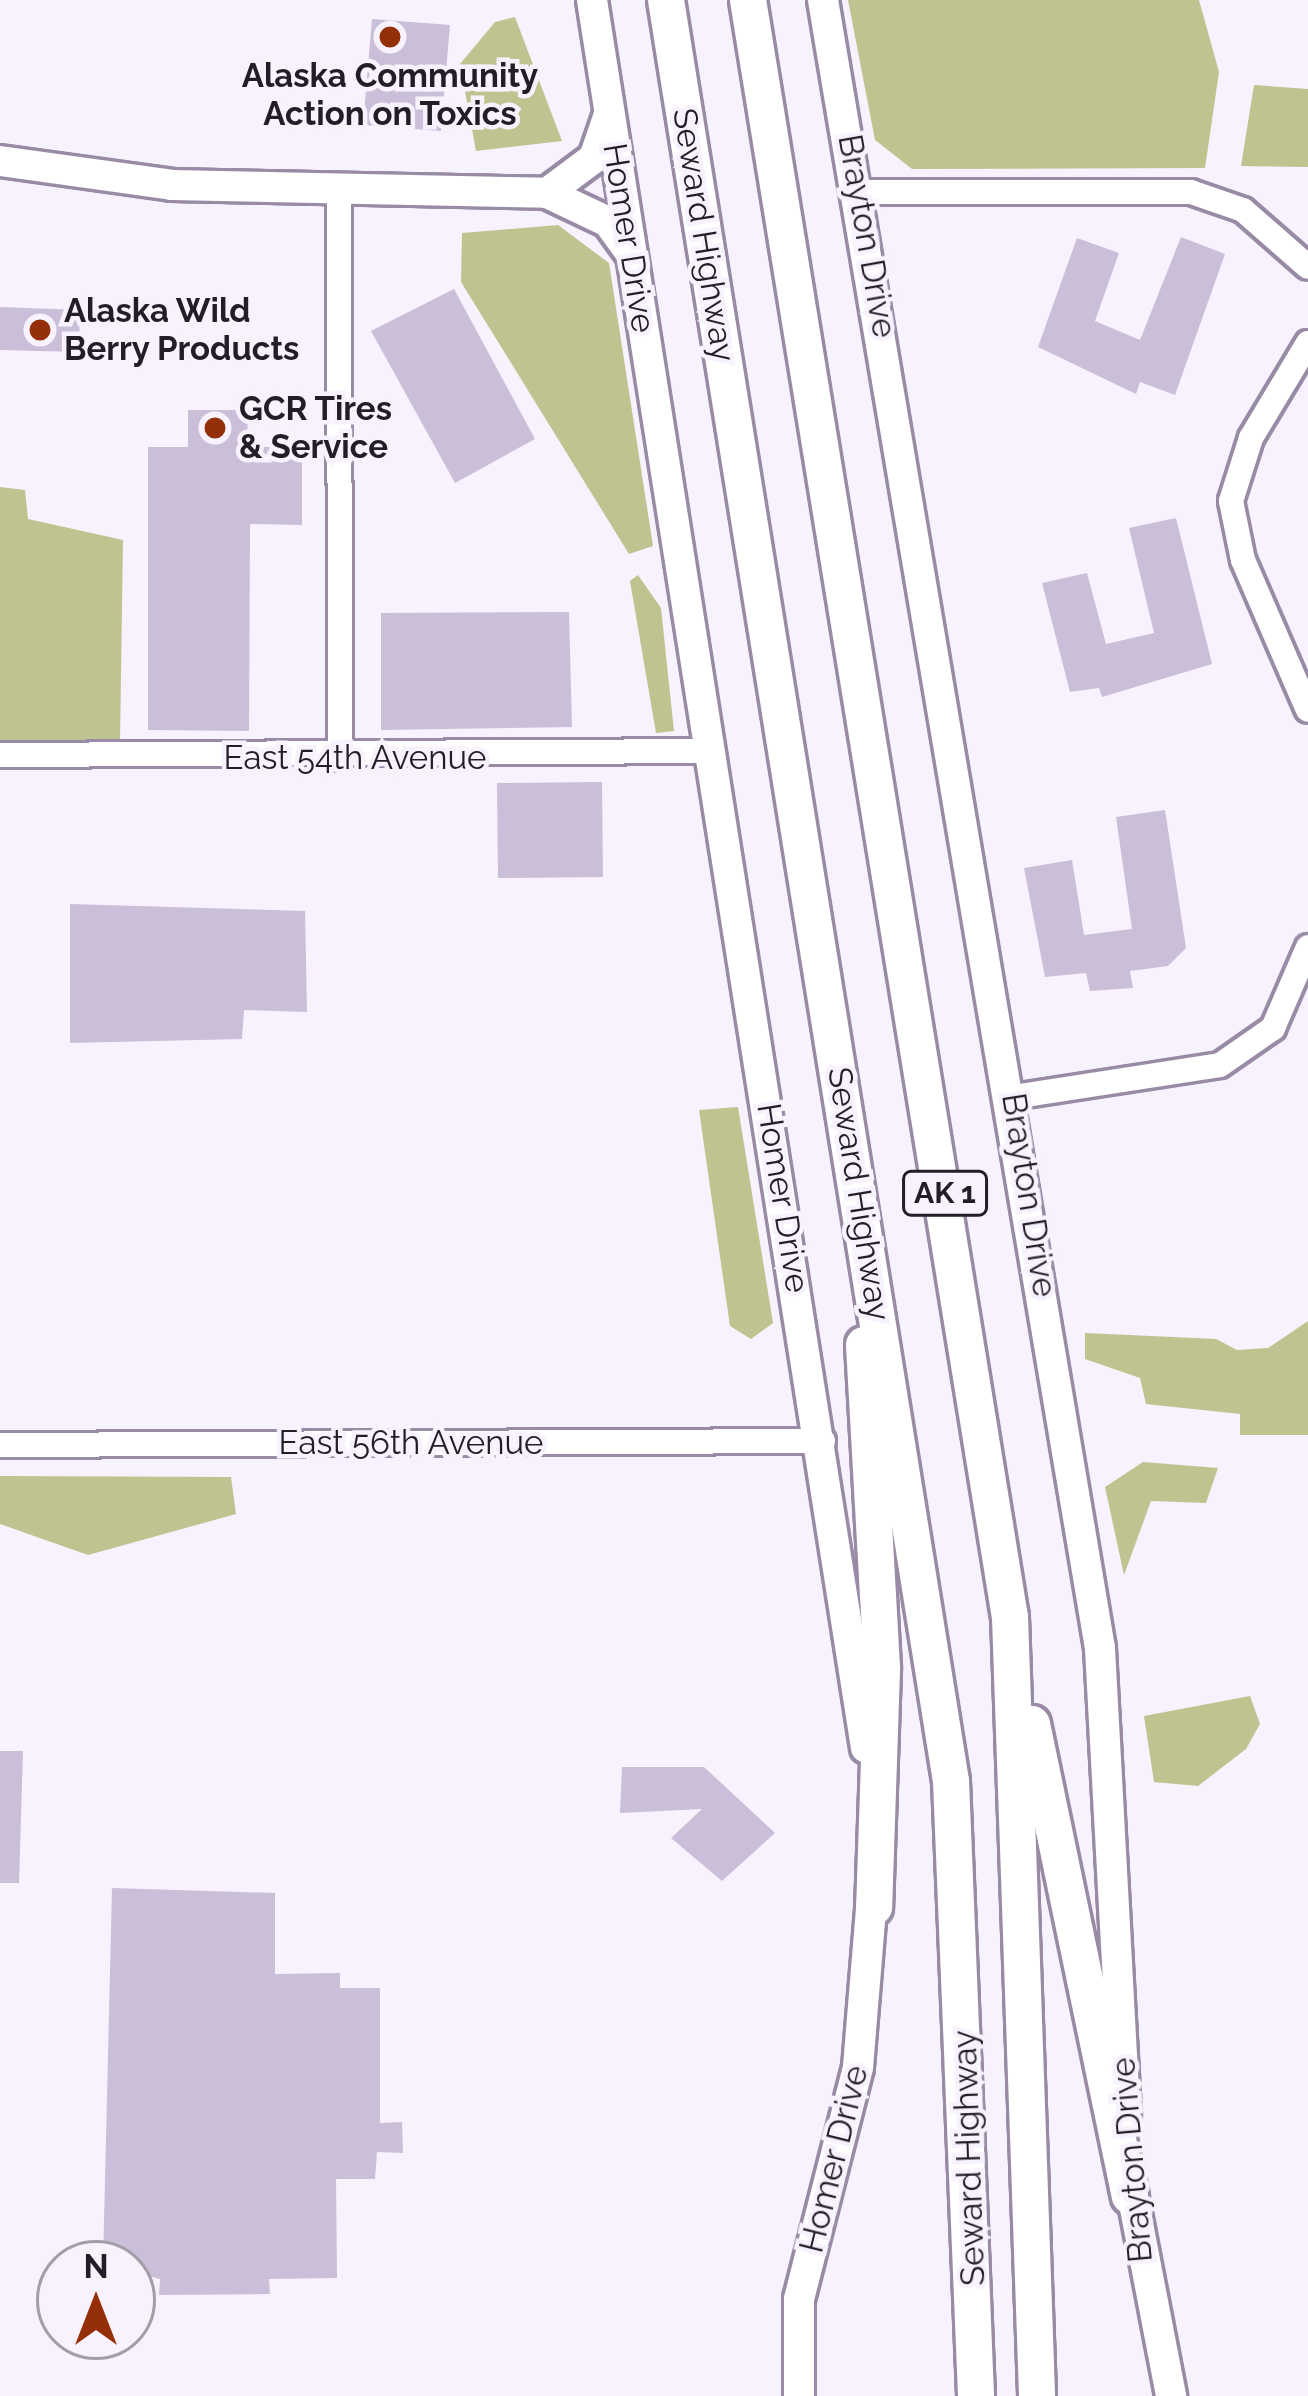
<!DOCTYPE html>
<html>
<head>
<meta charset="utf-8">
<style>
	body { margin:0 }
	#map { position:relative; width:1308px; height:2396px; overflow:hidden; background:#f7f2fd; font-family:Raleway,sans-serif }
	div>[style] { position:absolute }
	.forest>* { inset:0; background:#bec390 }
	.building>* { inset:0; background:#cbbed9 }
	.roads { filter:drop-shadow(3px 0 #998ba5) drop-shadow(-3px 0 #998ba5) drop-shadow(0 3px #998ba5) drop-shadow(0 -3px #998ba5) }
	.minor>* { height:24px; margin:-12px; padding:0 12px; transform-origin:12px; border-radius:12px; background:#fff }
	.major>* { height:30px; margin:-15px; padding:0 15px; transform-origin:15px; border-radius:15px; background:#fff }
	.highway>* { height:36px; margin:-18px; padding:0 18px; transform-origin:18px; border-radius:18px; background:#fff }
	.dots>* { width:33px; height:33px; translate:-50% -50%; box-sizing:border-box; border:6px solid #f7f2fd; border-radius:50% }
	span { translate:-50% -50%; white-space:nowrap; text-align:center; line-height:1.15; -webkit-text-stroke:9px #f7f2fd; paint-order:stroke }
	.shield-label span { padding:3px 9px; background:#f7f2fd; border:3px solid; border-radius:9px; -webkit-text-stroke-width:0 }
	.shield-label { font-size:30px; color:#231d27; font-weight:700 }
	.poi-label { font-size:33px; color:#231d27; font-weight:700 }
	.left { translate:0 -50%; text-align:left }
	.street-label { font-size:33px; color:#231d27 }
	.north { position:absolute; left:36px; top:2240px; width:120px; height:120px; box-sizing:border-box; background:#f7f2fd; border:3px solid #a29da7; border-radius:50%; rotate:0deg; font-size:33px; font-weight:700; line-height:48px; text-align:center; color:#231d27 }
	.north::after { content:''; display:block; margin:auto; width:42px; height:54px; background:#952f07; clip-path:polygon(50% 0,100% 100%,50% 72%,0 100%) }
</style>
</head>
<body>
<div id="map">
	<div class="forest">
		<div style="clip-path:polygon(848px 0,1199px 0,1219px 72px,1205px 168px,912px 169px,875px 140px)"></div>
		<div style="clip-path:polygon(515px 17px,562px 141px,476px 151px,460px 64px,495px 22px)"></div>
		<div style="clip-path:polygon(1254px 85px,1308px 89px,1308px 167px,1241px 166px)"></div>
		<div style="clip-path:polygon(558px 225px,609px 263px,653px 546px,629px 554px,461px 282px,462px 233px)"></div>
		<div style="clip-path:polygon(0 487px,25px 490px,28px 519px,123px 540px,120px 742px,0 742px)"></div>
		<div style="clip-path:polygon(638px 575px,661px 608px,674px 731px,656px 733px,630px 581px)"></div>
		<div style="clip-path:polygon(738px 1107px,773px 1323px,751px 1339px,730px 1326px,699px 1110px)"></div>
		<div style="clip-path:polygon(1308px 1321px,1308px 1435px,1240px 1435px,1240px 1414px,1146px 1404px,1140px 1378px,1085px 1359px,1085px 1333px,1216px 1339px,1237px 1350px,1268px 1348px)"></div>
		<div style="clip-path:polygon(1143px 1462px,1218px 1468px,1206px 1503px,1151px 1501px,1124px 1575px,1105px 1487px)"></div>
		<div style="clip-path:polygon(0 1476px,231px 1477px,236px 1514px,88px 1555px,0 1524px)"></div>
		<div style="clip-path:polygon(1250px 1696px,1260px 1724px,1246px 1749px,1198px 1786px,1154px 1782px,1144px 1716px)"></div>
	</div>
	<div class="building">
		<div style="clip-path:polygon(372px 19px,450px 25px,441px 131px,363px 125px)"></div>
		<div style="clip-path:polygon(1181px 237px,1225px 254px,1175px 395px,1140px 382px,1136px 394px,1038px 347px,1077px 238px,1119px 253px,1095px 321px,1140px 340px)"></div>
		<div style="clip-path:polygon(454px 289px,535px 439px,455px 483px,371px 331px)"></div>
		<div style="clip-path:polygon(0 307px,80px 310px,79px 352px,0 350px)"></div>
		<div style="clip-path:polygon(188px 410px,248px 410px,247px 447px,302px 447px,302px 525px,250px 524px,249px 731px,148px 730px,148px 447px,188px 447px)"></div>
		<div style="clip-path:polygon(1176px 518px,1212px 664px,1102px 697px,1099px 688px,1070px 692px,1042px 583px,1087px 573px,1106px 644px,1154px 633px,1129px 528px)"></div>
		<div style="clip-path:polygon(569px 612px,572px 727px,381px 730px,381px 613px)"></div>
		<div style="clip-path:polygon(602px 782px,603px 877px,498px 878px,497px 783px)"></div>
		<div style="clip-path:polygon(1165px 810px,1186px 948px,1168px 966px,1130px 971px,1133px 988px,1090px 991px,1086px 973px,1045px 977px,1024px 868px,1072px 860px,1084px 935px,1132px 929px,1116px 817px)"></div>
		<div style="clip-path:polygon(70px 904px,305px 911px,307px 1012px,244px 1010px,242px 1039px,70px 1043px)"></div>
		<div style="clip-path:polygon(0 1751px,23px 1751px,19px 1883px,0 1883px)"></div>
		<div style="clip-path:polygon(622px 1767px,704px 1767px,775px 1833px,722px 1881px,671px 1838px,702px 1809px,620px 1813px)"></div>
		<div style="clip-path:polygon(112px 1888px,275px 1893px,275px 1974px,340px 1973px,340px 1988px,380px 1988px,380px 2123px,402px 2122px,403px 2153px,377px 2152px,375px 2179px,336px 2179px,337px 2278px,269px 2279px,270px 2294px,159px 2295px,160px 2279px,103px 2264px)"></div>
	</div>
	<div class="roads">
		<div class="minor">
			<div style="left:339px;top:189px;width:569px;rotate:89.9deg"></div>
			<div style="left:861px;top:192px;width:330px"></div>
			<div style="left:1191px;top:192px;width:55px;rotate:19.1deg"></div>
			<div style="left:1243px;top:210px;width:86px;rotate:41.2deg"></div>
			<div style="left:1308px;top:343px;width:111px;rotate:121deg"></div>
			<div style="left:1251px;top:438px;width:66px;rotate:107.6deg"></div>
			<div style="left:1231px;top:501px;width:60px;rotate:78.5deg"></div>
			<div style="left:1243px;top:560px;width:163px;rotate:66.6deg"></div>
			<div style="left:0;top:755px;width:710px;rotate:-0.32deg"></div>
			<div style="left:1013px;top:1097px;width:209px;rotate:-8.8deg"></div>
			<div style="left:1220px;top:1065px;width:65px;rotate:-34.9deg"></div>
			<div style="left:1273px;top:1028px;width:88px;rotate:-66.6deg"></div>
			<div style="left:0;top:1445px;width:823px;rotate:-0.28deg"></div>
		</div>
		<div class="major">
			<div style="left:592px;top:0;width:1769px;rotate:81.09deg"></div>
			<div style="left:823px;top:0;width:1672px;rotate:80.46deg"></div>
			<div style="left:1100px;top:1649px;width:464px;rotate:86.9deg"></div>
			<div style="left:0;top:161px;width:174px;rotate:7.9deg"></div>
			<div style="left:172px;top:185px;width:375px;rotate:1.2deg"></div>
			<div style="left:547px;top:193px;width:68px;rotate:25.4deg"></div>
			<div style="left:608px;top:222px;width:37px;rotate:54deg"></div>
			<div style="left:547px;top:193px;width:59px;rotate:-36.7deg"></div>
			<div style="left:594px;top:158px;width:43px;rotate:-71.1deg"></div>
			<div style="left:1128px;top:2172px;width:228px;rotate:79.1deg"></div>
			<div style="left:799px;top:2396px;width:97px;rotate:-90deg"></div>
			<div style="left:799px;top:2299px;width:239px;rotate:-75.7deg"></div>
			<div style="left:858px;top:2067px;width:182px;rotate:-85.3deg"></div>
		</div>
		<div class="highway">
			<div style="left:666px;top:0;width:1804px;rotate:80.91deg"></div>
			<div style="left:951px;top:1781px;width:616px;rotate:87.67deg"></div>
			<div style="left:748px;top:0;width:1638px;rotate:80.8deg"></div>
			<div style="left:1010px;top:1617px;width:779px;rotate:88.01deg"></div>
			<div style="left:864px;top:1345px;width:325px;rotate:86.8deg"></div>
			<div style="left:882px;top:1670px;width:237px;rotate:91.9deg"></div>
			<div style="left:1032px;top:1724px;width:482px;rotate:78.3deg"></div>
		</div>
	</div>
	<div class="dots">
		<div style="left:390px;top:37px;background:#952f07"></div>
		<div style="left:40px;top:330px;background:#952f07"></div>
		<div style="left:215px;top:428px;background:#952f07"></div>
	</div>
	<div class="shield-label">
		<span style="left:945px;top:1193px">AK 1</span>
	</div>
	<div class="poi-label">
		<span style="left:390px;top:95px">Alaska Community<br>Action on Toxics</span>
		<span class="left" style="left:64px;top:330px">Alaska Wild<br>Berry Products</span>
		<span class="left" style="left:239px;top:428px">GCR Tires<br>&amp; Service</span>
	</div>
	<div class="street-label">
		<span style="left:704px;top:235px;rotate:81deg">Seward Highway</span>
		<span style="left:867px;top:236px;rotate:80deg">Brayton Drive</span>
		<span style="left:629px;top:238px;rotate:81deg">Homer Drive</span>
		<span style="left:355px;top:758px">East 54th Avenue</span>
		<span style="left:859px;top:1194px;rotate:81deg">Seward Highway</span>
		<span style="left:1029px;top:1195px;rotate:81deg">Brayton Drive</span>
		<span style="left:783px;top:1198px;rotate:81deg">Homer Drive</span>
		<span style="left:411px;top:1443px">East 56th Avenue</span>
		<span style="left:969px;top:2158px;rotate:-92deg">Seward Highway</span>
		<span style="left:834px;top:2159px;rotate:-76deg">Homer Drive</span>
		<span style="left:1132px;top:2160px;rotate:-95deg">Brayton Drive</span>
	</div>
	<div class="north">N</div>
</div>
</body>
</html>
